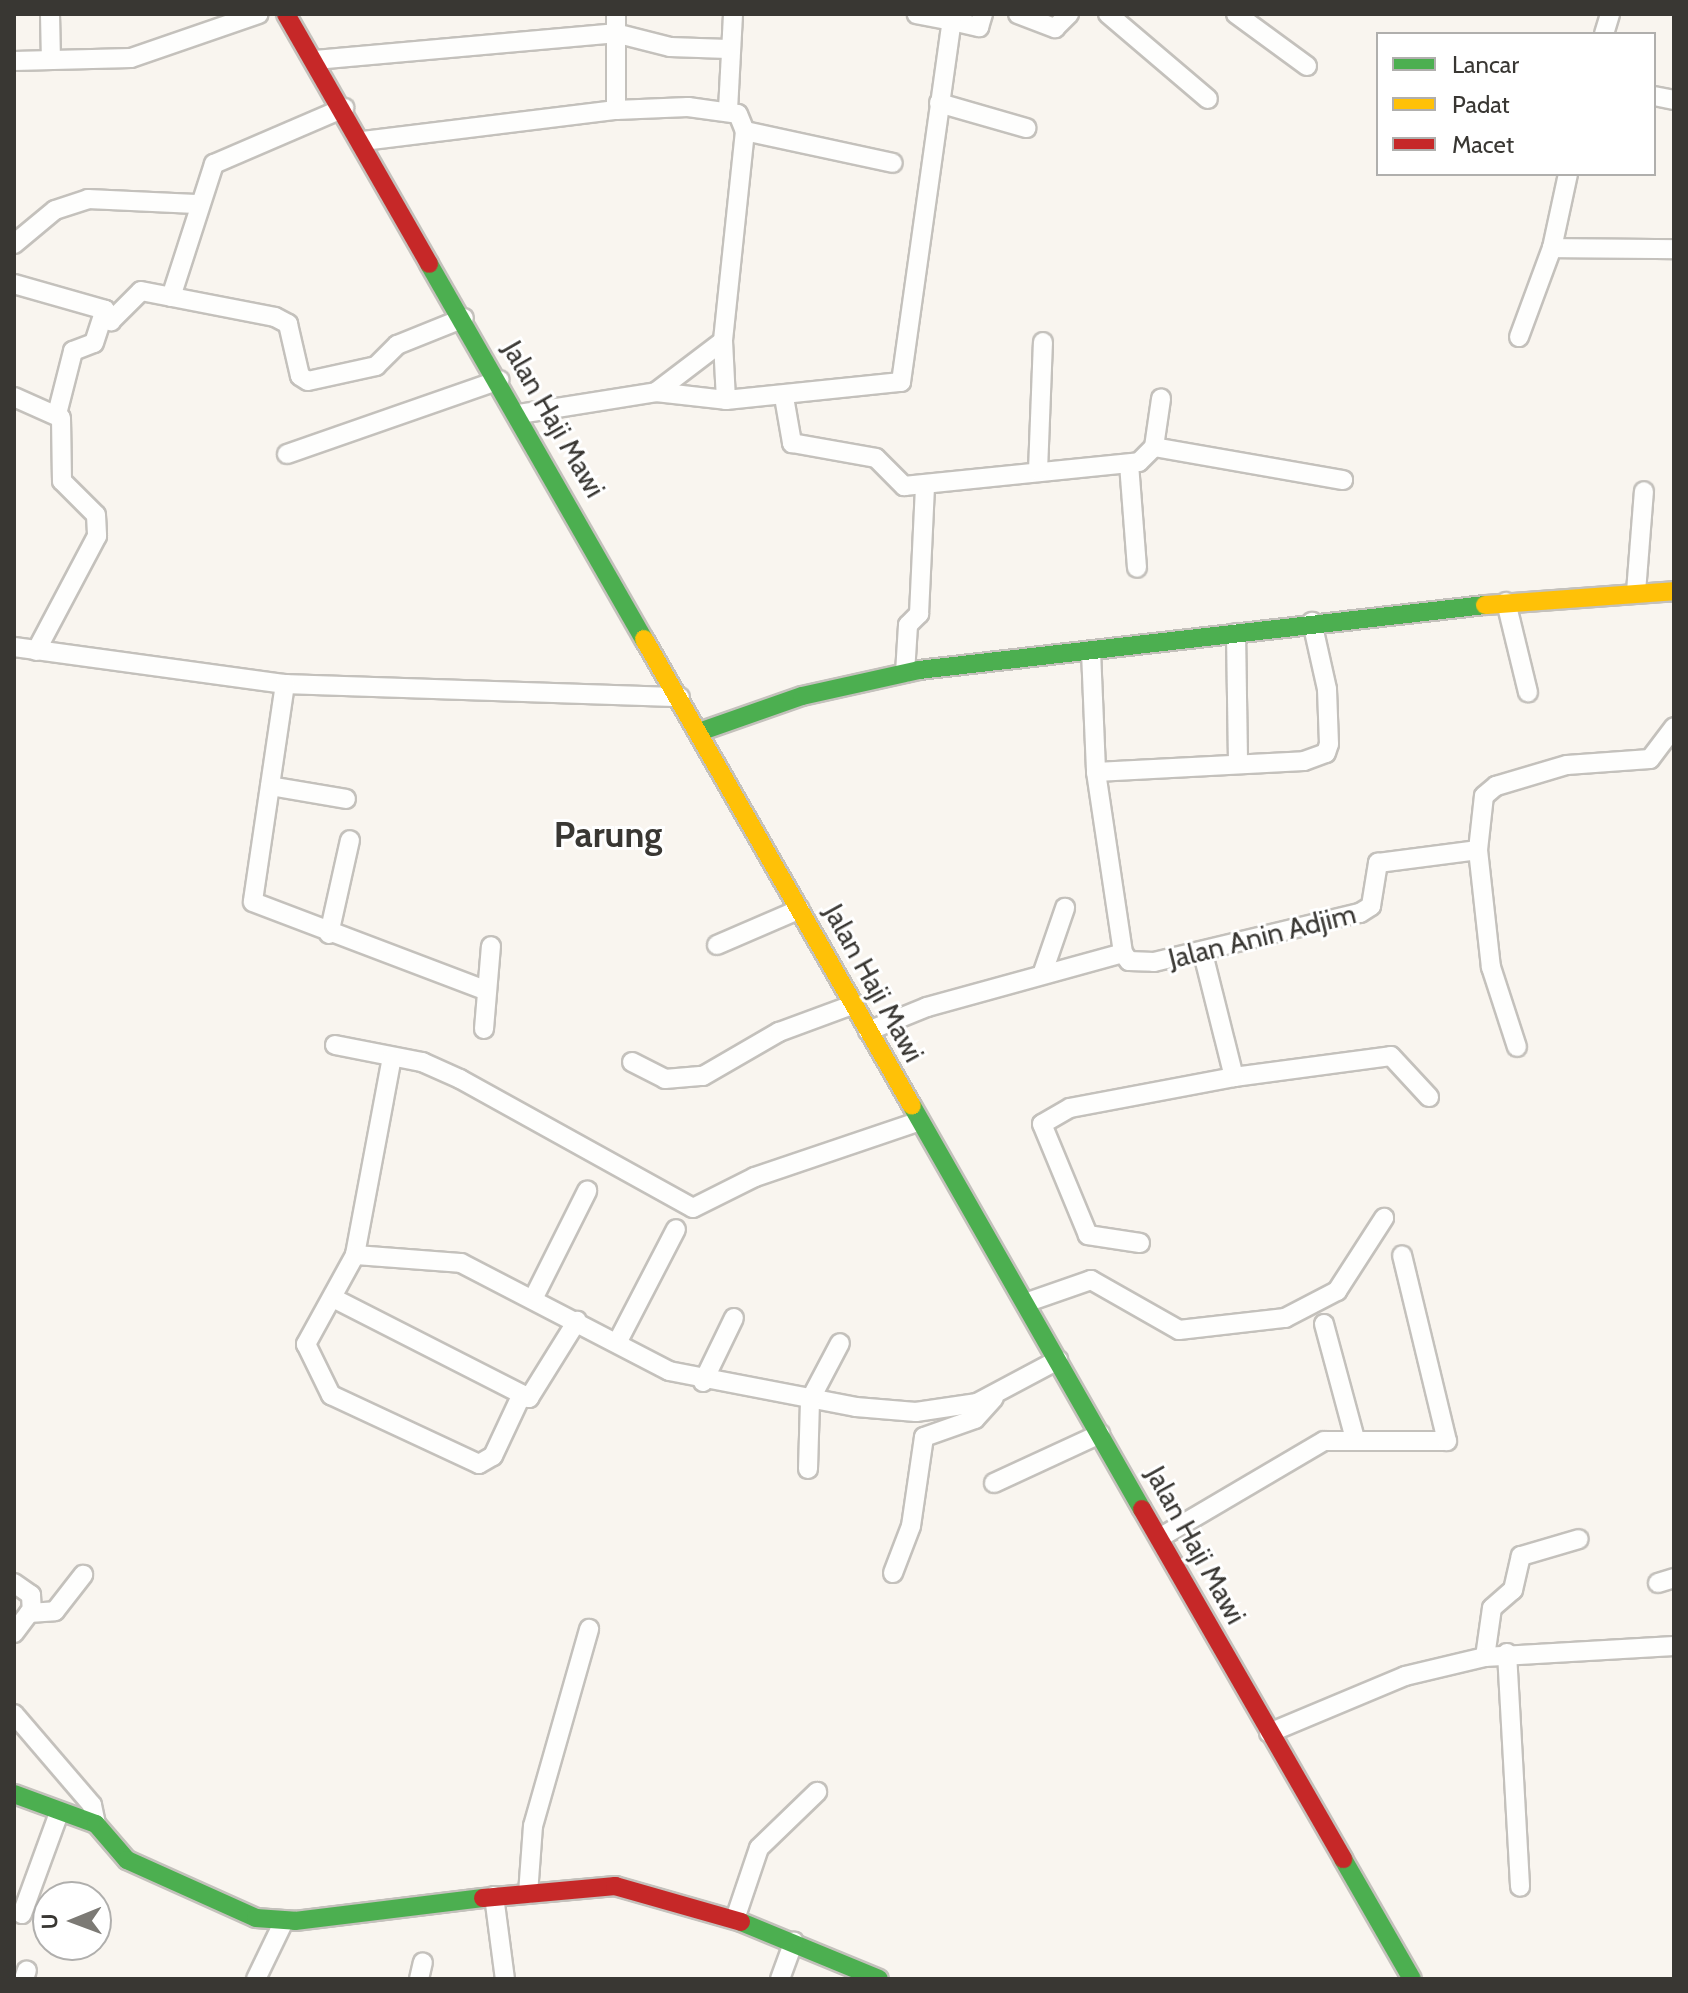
<!DOCTYPE html>
<html>
<head>
<meta charset="utf-8">
<style>
	body { margin:0 }
	#map { position:relative; width:1688px; height:1993px; overflow:hidden; background:#f9f5ef; font-family:Cabin,sans-serif }
	div>[style] { position:absolute }
	.roads { filter:drop-shadow(2px 0 #c4c1bc) drop-shadow(-2px 0 #c4c1bc) drop-shadow(0 2px #c4c1bc) drop-shadow(0 -2px #c4c1bc) }
	.street>* { height:18px; margin:-9px; padding:0 9px; transform-origin:9px; border-radius:9px; background:#fefefd }
	.fast>* { height:18px; margin:-9px; padding:0 9px; transform-origin:9px; border-radius:9px; background:#4caf50 }
	.slow>* { height:18px; margin:-9px; padding:0 9px; transform-origin:9px; border-radius:9px; background:#ffc107 }
	.jam>* { height:18px; margin:-9px; padding:0 9px; transform-origin:9px; border-radius:9px; background:#c62828 }
	span { translate:-50% -50%; white-space:nowrap; text-align:center; line-height:1.15; -webkit-text-stroke:6px #fff; paint-order:stroke }
	.street-label { font-size:28px; color:#393733 }
	.district-label { font-size:36px; color:#393733; font-weight:700 }
	.frame { position:absolute; inset:0; border:16px solid #393733; pointer-events:none }
	.legend { position:absolute; left:1376px; top:32px; width:280px; height:144px; box-sizing:border-box; background:#fff; border:2px solid #b0afad; margin:0; padding:10px 14px; list-style:none; font-size:24px; color:#393733 }
	.legend li { display:flex; align-items:center; gap:16px; height:40px }
	.legend b { width:40px; border:2px solid #b0afad }
	.north { position:absolute; left:32px; top:1881px; width:80px; height:80px; box-sizing:border-box; background:#fff; border:2px solid #b0afad; border-radius:50%; rotate:269deg; font-size:22px; font-weight:700; line-height:32px; text-align:center; color:#393733 }
	.north::after { content:''; display:block; margin:auto; width:28px; height:36px; background:#7c7a75; clip-path:polygon(50% 0,100% 100%,50% 72%,0 100%) }
</style>
</head>
<body>
<div id="map">
	<div class="roads">
		<div class="street">
			<div style="left:50px;top:14px;width:46px;rotate:88.8deg"></div>
			<div style="left:1018px;top:14px;width:40px;rotate:21deg"></div>
			<div style="left:1055px;top:28px;width:20px;rotate:-45deg"></div>
			<div style="left:1108px;top:14px;width:131px;rotate:40.4deg"></div>
			<div style="left:1236px;top:14px;width:88px;rotate:36.2deg"></div>
			<div style="left:952px;top:21px;width:28px;rotate:13deg"></div>
			<div style="left:979px;top:27px;width:14px;rotate:-73deg"></div>
			<div style="left:1604px;top:34px;width:21px;rotate:-73deg"></div>
			<div style="left:315px;top:60px;width:301px;rotate:-5.1deg"></div>
			<div style="left:615px;top:33px;width:57px;rotate:14.3deg"></div>
			<div style="left:670px;top:47px;width:58px;rotate:2deg"></div>
			<div style="left:14px;top:61px;width:117px;rotate:-1.5deg"></div>
			<div style="left:131px;top:58px;width:135px;rotate:-19deg"></div>
			<div style="left:1654px;top:96px;width:20px;rotate:11deg"></div>
			<div style="left:939px;top:103px;width:91px;rotate:16deg"></div>
			<div style="left:616px;top:110px;width:96px;rotate:-90deg"></div>
			<div style="left:728px;top:110px;width:96px;rotate:-87deg"></div>
			<div style="left:745px;top:131px;width:151px;rotate:12.2deg"></div>
			<div style="left:363px;top:141px;width:255px;rotate:-7deg"></div>
			<div style="left:616px;top:110px;width:72px;rotate:-2.4deg"></div>
			<div style="left:688px;top:107px;width:50px;rotate:8deg"></div>
			<div style="left:738px;top:114px;width:18px;rotate:68deg"></div>
			<div style="left:745px;top:131px;width:211px;rotate:96deg"></div>
			<div style="left:723px;top:341px;width:59px;rotate:87.1deg"></div>
			<div style="left:14px;top:244px;width:53px;rotate:-39.7deg"></div>
			<div style="left:55px;top:210px;width:35px;rotate:-18deg"></div>
			<div style="left:88px;top:199px;width:108px;rotate:2.7deg"></div>
			<div style="left:1552px;top:248px;width:76px;rotate:-77.8deg"></div>
			<div style="left:14px;top:284px;width:95px;rotate:15.9deg"></div>
			<div style="left:105px;top:310px;width:13px;rotate:61deg"></div>
			<div style="left:111px;top:321px;width:42px;rotate:-45deg"></div>
			<div style="left:141px;top:291px;width:136px;rotate:11deg"></div>
			<div style="left:275px;top:317px;width:15px;rotate:28deg"></div>
			<div style="left:288px;top:324px;width:53px;rotate:77deg"></div>
			<div style="left:300px;top:376px;width:9px;rotate:32deg"></div>
			<div style="left:308px;top:381px;width:70px;rotate:-12.4deg"></div>
			<div style="left:376px;top:366px;width:30px;rotate:-45deg"></div>
			<div style="left:397px;top:345px;width:72px;rotate:-21.9deg"></div>
			<div style="left:171px;top:297px;width:140px;rotate:-72.1deg"></div>
			<div style="left:214px;top:164px;width:142px;rotate:-23.3deg"></div>
			<div style="left:1519px;top:337px;width:95px;rotate:-69.7deg"></div>
			<div style="left:1552px;top:248px;width:122px;rotate:0.5deg"></div>
			<div style="left:656px;top:392px;width:84px;rotate:-37.3deg"></div>
			<div style="left:14px;top:397px;width:51px;rotate:24.1deg"></div>
			<div style="left:61px;top:418px;width:63px;rotate:89.1deg"></div>
			<div style="left:62px;top:481px;width:48px;rotate:45deg"></div>
			<div style="left:96px;top:515px;width:21px;rotate:87deg"></div>
			<div style="left:97px;top:536px;width:130px;rotate:117.9deg"></div>
			<div style="left:784px;top:397px;width:47px;rotate:80.1deg"></div>
			<div style="left:792px;top:443px;width:85px;rotate:10.1deg"></div>
			<div style="left:876px;top:458px;width:40px;rotate:45deg"></div>
			<div style="left:904px;top:486px;width:236px;rotate:-5.8deg"></div>
			<div style="left:1139px;top:462px;width:21px;rotate:-45deg"></div>
			<div style="left:1154px;top:447px;width:49px;rotate:-81.7deg"></div>
			<div style="left:57px;top:414px;width:65px;rotate:-75.7deg"></div>
			<div style="left:73px;top:351px;width:22px;rotate:-21deg"></div>
			<div style="left:94px;top:343px;width:35px;rotate:-72deg"></div>
			<div style="left:519px;top:414px;width:139px;rotate:-9.1deg"></div>
			<div style="left:656px;top:392px;width:70px;rotate:6.5deg"></div>
			<div style="left:726px;top:400px;width:176px;rotate:-5.9deg"></div>
			<div style="left:901px;top:382px;width:365px;rotate:-82deg"></div>
			<div style="left:952px;top:21px;width:36px;rotate:-169deg"></div>
			<div style="left:1154px;top:447px;width:192px;rotate:9.9deg"></div>
			<div style="left:287px;top:454px;width:225px;rotate:-19.2deg"></div>
			<div style="left:1129px;top:464px;width:104px;rotate:85.6deg"></div>
			<div style="left:1038px;top:471px;width:129px;rotate:-87.8deg"></div>
			<div style="left:1636px;top:592px;width:101px;rotate:-85.5deg"></div>
			<div style="left:1506px;top:602px;width:93px;rotate:76.3deg"></div>
			<div style="left:1236px;top:633px;width:131px;rotate:89.1deg"></div>
			<div style="left:14px;top:647px;width:274px;rotate:7.8deg"></div>
			<div style="left:285px;top:684px;width:395px;rotate:1.9deg"></div>
			<div style="left:1091px;top:651px;width:121px;rotate:87.6deg"></div>
			<div style="left:1096px;top:772px;width:208px;rotate:-3deg"></div>
			<div style="left:1304px;top:761px;width:23px;rotate:-20deg"></div>
			<div style="left:1326px;top:753px;width:9px;rotate:-72deg"></div>
			<div style="left:1329px;top:744px;width:55px;rotate:-92.1deg"></div>
			<div style="left:1327px;top:689px;width:69px;rotate:-102.6deg"></div>
			<div style="left:905px;top:673px;width:48px;rotate:-86.4deg"></div>
			<div style="left:908px;top:625px;width:16px;rotate:-45deg"></div>
			<div style="left:919px;top:614px;width:128px;rotate:-87.3deg"></div>
			<div style="left:285px;top:684px;width:220px;rotate:98.4deg"></div>
			<div style="left:253px;top:902px;width:250px;rotate:20.8deg"></div>
			<div style="left:1096px;top:772px;width:183px;rotate:81.5deg"></div>
			<div style="left:270px;top:786px;width:77px;rotate:9.7deg"></div>
			<div style="left:1478px;top:850px;width:54px;rotate:-83.7deg"></div>
			<div style="left:1484px;top:796px;width:16px;rotate:-40deg"></div>
			<div style="left:1496px;top:786px;width:74px;rotate:-16.5deg"></div>
			<div style="left:1567px;top:765px;width:83px;rotate:-4.1deg"></div>
			<div style="left:1650px;top:759px;width:40px;rotate:-53deg"></div>
			<div style="left:329px;top:934px;width:96px;rotate:-77.4deg"></div>
			<div style="left:717px;top:945px;width:90px;rotate:-23.4deg"></div>
			<div style="left:1123px;top:953px;width:10px;rotate:53deg"></div>
			<div style="left:1129px;top:961px;width:25px;rotate:2deg"></div>
			<div style="left:1154px;top:962px;width:212px;rotate:-13.4deg"></div>
			<div style="left:1360px;top:913px;width:13px;rotate:-32deg"></div>
			<div style="left:1371px;top:906px;width:44px;rotate:-80.8deg"></div>
			<div style="left:1378px;top:863px;width:101px;rotate:-7.4deg"></div>
			<div style="left:1478px;top:850px;width:118px;rotate:83.7deg"></div>
			<div style="left:1491px;top:967px;width:84px;rotate:72deg"></div>
			<div style="left:1043px;top:972px;width:68px;rotate:-71deg"></div>
			<div style="left:484px;top:1029px;width:83px;rotate:-85.2deg"></div>
			<div style="left:868px;top:1031px;width:64px;rotate:-22.1deg"></div>
			<div style="left:927px;top:1007px;width:203px;rotate:-15.4deg"></div>
			<div style="left:335px;top:1045px;width:89px;rotate:11.1deg"></div>
			<div style="left:422px;top:1062px;width:42px;rotate:24.1deg"></div>
			<div style="left:460px;top:1079px;width:266px;rotate:29deg"></div>
			<div style="left:693px;top:1208px;width:69px;rotate:-26.6deg"></div>
			<div style="left:755px;top:1177px;width:174px;rotate:-18.7deg"></div>
			<div style="left:392px;top:1057px;width:201px;rotate:100.6deg"></div>
			<div style="left:355px;top:1255px;width:102px;rotate:118.8deg"></div>
			<div style="left:306px;top:1344px;width:57px;rotate:63.9deg"></div>
			<div style="left:331px;top:1395px;width:163px;rotate:25deg"></div>
			<div style="left:479px;top:1464px;width:16px;rotate:-30deg"></div>
			<div style="left:493px;top:1456px;width:68px;rotate:-64.9deg"></div>
			<div style="left:632px;top:1062px;width:37px;rotate:27deg"></div>
			<div style="left:665px;top:1079px;width:38px;rotate:-5deg"></div>
			<div style="left:703px;top:1076px;width:88px;rotate:-30.1deg"></div>
			<div style="left:779px;top:1032px;width:78px;rotate:-20.3deg"></div>
			<div style="left:1234px;top:1077px;width:158px;rotate:-7.6deg"></div>
			<div style="left:1391px;top:1056px;width:56px;rotate:47.2deg"></div>
			<div style="left:1140px;top:1243px;width:53px;rotate:-171.3deg"></div>
			<div style="left:1088px;top:1235px;width:120px;rotate:-112.5deg"></div>
			<div style="left:1042px;top:1124px;width:32px;rotate:-30deg"></div>
			<div style="left:1070px;top:1108px;width:167px;rotate:-10.7deg"></div>
			<div style="left:1234px;top:1077px;width:127px;rotate:-104.1deg"></div>
			<div style="left:355px;top:1255px;width:106px;rotate:4.3deg"></div>
			<div style="left:461px;top:1263px;width:234px;rotate:27.4deg"></div>
			<div style="left:669px;top:1371px;width:190px;rotate:10.9deg"></div>
			<div style="left:856px;top:1407px;width:60px;rotate:4.8deg"></div>
			<div style="left:916px;top:1412px;width:62px;rotate:-8.4deg"></div>
			<div style="left:977px;top:1403px;width:92px;rotate:-28deg"></div>
			<div style="left:534px;top:1297px;width:119px;rotate:-63.4deg"></div>
			<div style="left:335px;top:1299px;width:218px;rotate:27deg"></div>
			<div style="left:529px;top:1398px;width:91px;rotate:-58.1deg"></div>
			<div style="left:1025px;top:1303px;width:70px;rotate:-19.2deg"></div>
			<div style="left:1091px;top:1280px;width:101px;rotate:29.6deg"></div>
			<div style="left:1179px;top:1330px;width:107px;rotate:-6.5deg"></div>
			<div style="left:1285px;top:1318px;width:59px;rotate:-27.4deg"></div>
			<div style="left:1337px;top:1291px;width:87px;rotate:-57.2deg"></div>
			<div style="left:1324px;top:1324px;width:119px;rotate:74.9deg"></div>
			<div style="left:617px;top:1343px;width:128px;rotate:-62.6deg"></div>
			<div style="left:703px;top:1382px;width:71px;rotate:-64.2deg"></div>
			<div style="left:808px;top:1469px;width:69px;rotate:-88.3deg"></div>
			<div style="left:810px;top:1400px;width:64px;rotate:-62.2deg"></div>
			<div style="left:994px;top:1483px;width:117px;rotate:-24.8deg"></div>
			<div style="left:1161px;top:1537px;width:189px;rotate:-30.5deg"></div>
			<div style="left:1324px;top:1441px;width:123px"></div>
			<div style="left:1447px;top:1441px;width:191px;rotate:-103.6deg"></div>
			<div style="left:893px;top:1573px;width:50px;rotate:-69deg"></div>
			<div style="left:911px;top:1526px;width:90px;rotate:-81.7deg"></div>
			<div style="left:924px;top:1437px;width:54px;rotate:-19.4deg"></div>
			<div style="left:975px;top:1419px;width:28px;rotate:-48deg"></div>
			<div style="left:14px;top:1583px;width:21px;rotate:35deg"></div>
			<div style="left:31px;top:1595px;width:17px;rotate:87deg"></div>
			<div style="left:1658px;top:1583px;width:17px;rotate:-17deg"></div>
			<div style="left:14px;top:1633px;width:25px;rotate:-53deg"></div>
			<div style="left:29px;top:1613px;width:26px;rotate:-4deg"></div>
			<div style="left:55px;top:1611px;width:46px;rotate:-52.1deg"></div>
			<div style="left:1507px;top:1653px;width:234px;rotate:86.8deg"></div>
			<div style="left:1485px;top:1657px;width:49px;rotate:-81.9deg"></div>
			<div style="left:1492px;top:1608px;width:28px;rotate:-41deg"></div>
			<div style="left:1513px;top:1590px;width:35px;rotate:-77deg"></div>
			<div style="left:1521px;top:1556px;width:60px;rotate:-16.3deg"></div>
			<div style="left:14px;top:1714px;width:120px;rotate:49.4deg"></div>
			<div style="left:92px;top:1805px;width:19px;rotate:78deg"></div>
			<div style="left:1269px;top:1733px;width:147px;rotate:-22.7deg"></div>
			<div style="left:1405px;top:1676px;width:82px;rotate:-13.4deg"></div>
			<div style="left:1485px;top:1657px;width:189px;rotate:-3.3deg"></div>
			<div style="left:528px;top:1894px;width:68px;rotate:-85.8deg"></div>
			<div style="left:533px;top:1826px;width:205px;rotate:-74.1deg"></div>
			<div style="left:494px;top:1896px;width:84px;rotate:82.5deg"></div>
			<div style="left:22px;top:1914px;width:108px;rotate:-69.9deg"></div>
			<div style="left:735px;top:1919px;width:75px;rotate:-71.3deg"></div>
			<div style="left:759px;top:1848px;width:81px;rotate:-44deg"></div>
			<div style="left:24px;top:1979px;width:9px;rotate:-72deg"></div>
			<div style="left:256px;top:1979px;width:64px;rotate:-64.2deg"></div>
			<div style="left:419px;top:1979px;width:17px;rotate:-77deg"></div>
			<div style="left:780px;top:1979px;width:40px;rotate:-69.8deg"></div>
		</div>
		<div class="fast">
			<div style="left:429px;top:264px;width:432px;rotate:60.2deg"></div>
			<div style="left:699px;top:732px;width:109px;rotate:-19.3deg"></div>
			<div style="left:802px;top:696px;width:120px;rotate:-12.5deg"></div>
			<div style="left:919px;top:670px;width:570px;rotate:-6.55deg"></div>
			<div style="left:912px;top:1106px;width:464px;rotate:60.3deg"></div>
			<div style="left:14px;top:1794px;width:87px;rotate:20.1deg"></div>
			<div style="left:96px;top:1824px;width:48px;rotate:49.3deg"></div>
			<div style="left:127px;top:1860px;width:141px;rotate:24.2deg"></div>
			<div style="left:256px;top:1918px;width:39px;rotate:4deg"></div>
			<div style="left:295px;top:1921px;width:189px;rotate:-7deg"></div>
			<div style="left:1343px;top:1859px;width:138px;rotate:60.1deg"></div>
			<div style="left:741px;top:1922px;width:149px;rotate:22.4deg"></div>
		</div>
		<div class="slow">
			<div style="left:1485px;top:605px;width:190px;rotate:-4.2deg"></div>
			<div style="left:644px;top:639px;width:538px;rotate:60.15deg"></div>
		</div>
		<div class="jam">
			<div style="left:286px;top:14px;width:288px;rotate:60.2deg"></div>
			<div style="left:1142px;top:1509px;width:404px;rotate:60.1deg"></div>
			<div style="left:483px;top:1898px;width:133px;rotate:-5.2deg"></div>
			<div style="left:615px;top:1886px;width:131px;rotate:15.9deg"></div>
		</div>
	</div>
	<div class="street-label">
		<span style="left:554px;top:419px;rotate:60deg">Jalan Haji Mawi</span>
		<span style="left:1262px;top:936px;rotate:-14deg">Jalan Anin Adjim</span>
		<span style="left:874px;top:983px;rotate:61deg">Jalan Haji Mawi</span>
		<span style="left:1196px;top:1545px;rotate:61deg">Jalan Haji Mawi</span>
	</div>
	<div class="district-label">
		<span style="left:608px;top:835px">Parung</span>
	</div>
	<div class="frame"></div>
	<ul class="legend">
	<li><b style="height:10px;background:#4caf50"></b>Lancar</li>
	<li><b style="height:10px;background:#ffc107"></b>Padat</li>
	<li><b style="height:10px;background:#c62828"></b>Macet</li>
	</ul>
	<div class="north">U</div>
</div>
</body>
</html>
